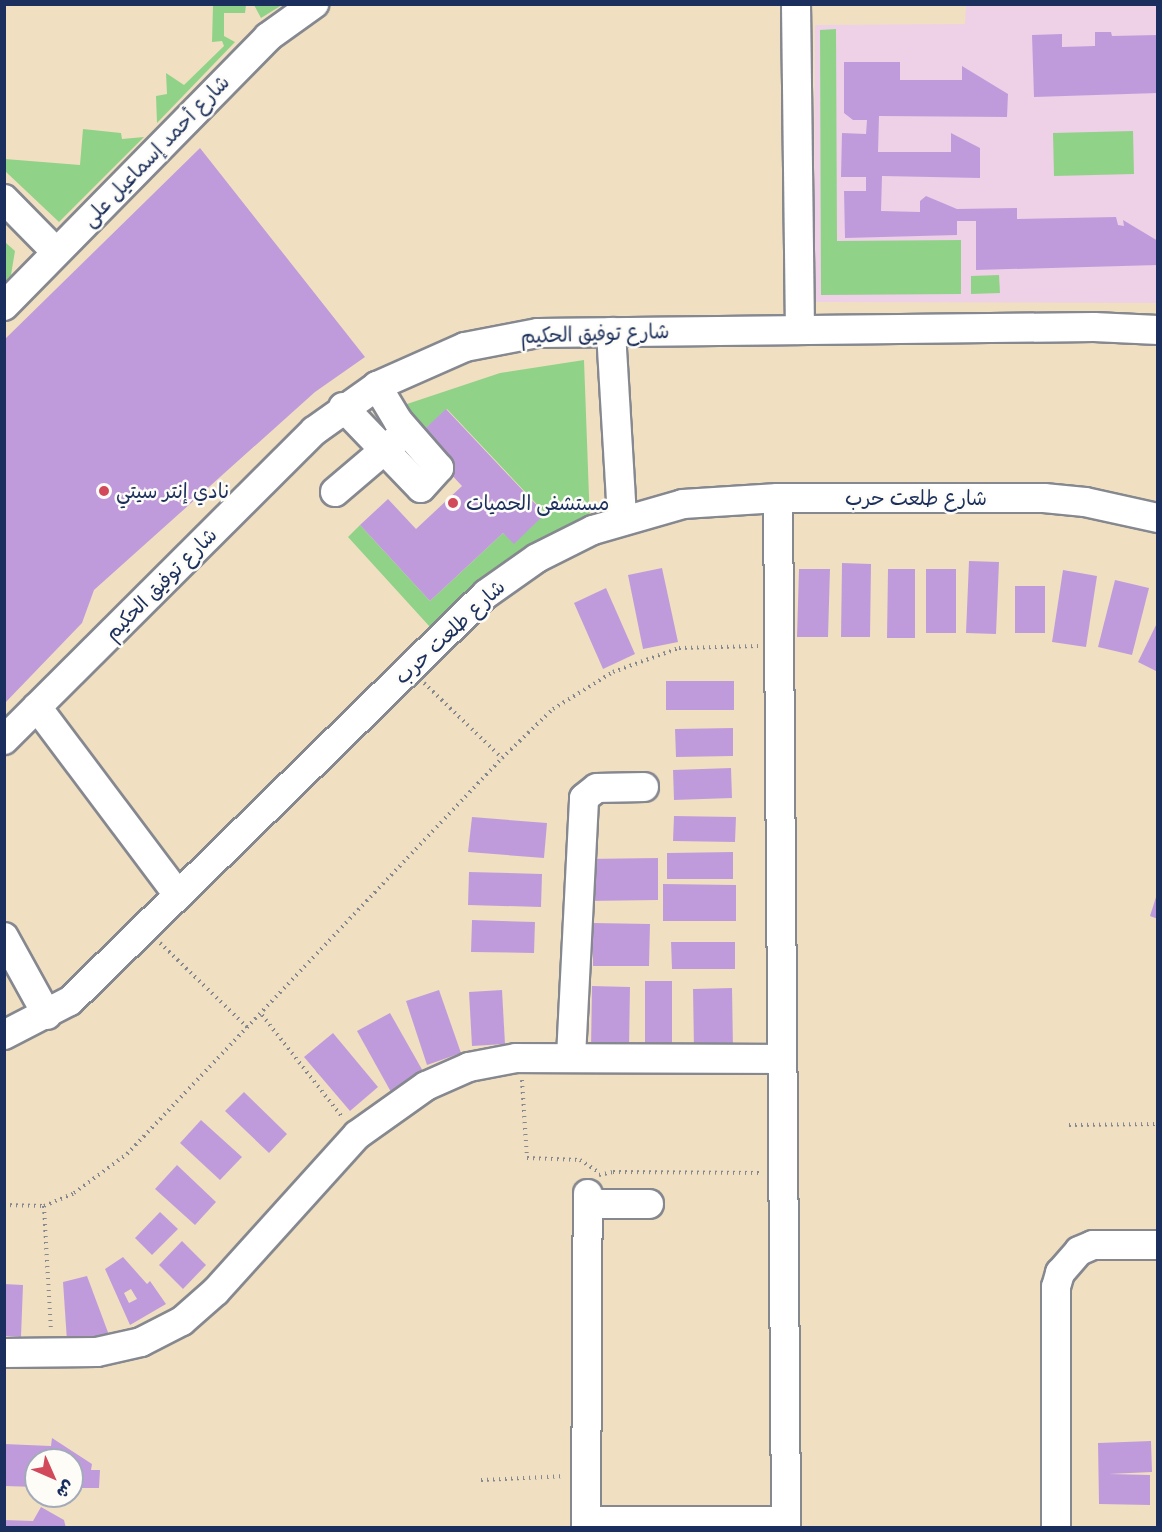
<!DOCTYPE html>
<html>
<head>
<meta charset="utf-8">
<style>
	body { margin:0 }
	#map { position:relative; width:1162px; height:1532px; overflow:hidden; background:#f0e0c1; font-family:Sriracha,"Playpen Sans Arabic",sans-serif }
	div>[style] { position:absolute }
	.built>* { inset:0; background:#eed0e7 }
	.green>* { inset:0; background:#91d289 }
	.building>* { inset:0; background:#c09bdc }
	.path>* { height:4px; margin-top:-2px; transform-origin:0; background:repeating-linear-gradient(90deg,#868890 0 1.5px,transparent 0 6px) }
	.roads { filter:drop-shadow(2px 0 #868890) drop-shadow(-2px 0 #868890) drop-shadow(0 2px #868890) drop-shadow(0 -2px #868890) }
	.minor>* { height:28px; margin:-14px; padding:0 14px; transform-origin:14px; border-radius:14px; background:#fff }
	.dots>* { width:16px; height:16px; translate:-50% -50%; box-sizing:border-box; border:3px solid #fdfcf7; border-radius:50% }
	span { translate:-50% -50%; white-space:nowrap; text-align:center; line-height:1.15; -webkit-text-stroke:5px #fdfcf7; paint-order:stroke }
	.street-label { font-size:20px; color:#1b2f5e }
	.poi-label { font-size:20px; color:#1b2f5e }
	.left { translate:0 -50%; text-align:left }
	.frame { position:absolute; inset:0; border:6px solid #1b2f5e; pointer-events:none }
	.north { position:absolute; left:24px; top:1448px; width:60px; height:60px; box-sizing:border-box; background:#fdfcf7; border:2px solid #a3aaba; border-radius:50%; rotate:135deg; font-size:16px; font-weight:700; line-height:24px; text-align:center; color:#1b2f5e }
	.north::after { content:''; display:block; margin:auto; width:21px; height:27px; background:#d1495b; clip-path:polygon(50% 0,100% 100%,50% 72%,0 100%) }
</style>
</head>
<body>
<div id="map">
	<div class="built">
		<div style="clip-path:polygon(966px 5px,1157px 5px,1157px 303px,814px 302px,815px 25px,965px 24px)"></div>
	</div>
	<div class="green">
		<div style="clip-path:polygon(213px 5px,246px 5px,245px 13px,224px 13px,224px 36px,235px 42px,157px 123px,156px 96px,167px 94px,166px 73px,184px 85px,224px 46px,222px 41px,212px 42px)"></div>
		<div style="clip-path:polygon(254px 5px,282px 5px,261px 18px)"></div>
		<div style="clip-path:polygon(836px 29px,837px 241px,961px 240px,961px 294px,821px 295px,820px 30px)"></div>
		<div style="clip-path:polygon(83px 129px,121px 133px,122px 139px,144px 137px,59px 222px,5px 171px,5px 159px,80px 165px)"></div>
		<div style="clip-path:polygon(1133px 131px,1134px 174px,1054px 176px,1053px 133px)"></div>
		<div style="clip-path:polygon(5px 242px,15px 251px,11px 275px,5px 281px)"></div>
		<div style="clip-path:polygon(999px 275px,1000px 293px,971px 294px,971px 276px)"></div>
		<div style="clip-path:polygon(584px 360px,590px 523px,497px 569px,430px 627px,348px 537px,360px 525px,430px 601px,503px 533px,514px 543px,545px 513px,447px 409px,416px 437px,401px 406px,500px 373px)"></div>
	</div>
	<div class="building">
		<div style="clip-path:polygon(1095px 32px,1111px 32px,1112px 36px,1158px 35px,1158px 93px,1034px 97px,1032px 35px,1062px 34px,1062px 47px,1095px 46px)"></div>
		<div style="clip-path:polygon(844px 62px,900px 62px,900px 80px,962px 80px,962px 66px,1008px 94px,1007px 117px,879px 116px,878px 152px,951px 152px,951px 133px,980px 148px,980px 178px,882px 176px,881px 211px,920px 212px,920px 201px,926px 196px,957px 209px,1017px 208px,1017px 219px,1116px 217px,1118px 225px,1124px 226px,1123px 220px,1158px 241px,1158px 265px,976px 270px,976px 221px,957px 221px,957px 235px,845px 238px,844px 191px,866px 191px,866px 177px,841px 177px,842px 133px,866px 134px,867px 120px,853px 120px,844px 113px)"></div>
		<div style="clip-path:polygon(200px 148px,365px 357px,315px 392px,94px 590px,82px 623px,4px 704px,4px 340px)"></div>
		<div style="clip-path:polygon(446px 409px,545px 514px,514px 544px,503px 533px,430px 601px,360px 525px,388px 499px,416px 529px,462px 486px,416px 437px)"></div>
		<div style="clip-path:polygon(969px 561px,999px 562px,996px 634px,966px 633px)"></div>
		<div style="clip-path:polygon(842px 563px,871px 564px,870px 637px,841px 637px)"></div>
		<div style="clip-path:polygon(662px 568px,678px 642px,643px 649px,628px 575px)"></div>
		<div style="clip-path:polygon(799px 569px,830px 569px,828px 637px,797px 637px)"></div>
		<div style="clip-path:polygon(888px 569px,915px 569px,915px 638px,887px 638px)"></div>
		<div style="clip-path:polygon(926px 569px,956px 569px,956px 633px,926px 633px)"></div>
		<div style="clip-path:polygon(1063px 570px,1097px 576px,1086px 647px,1052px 642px)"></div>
		<div style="clip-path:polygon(1115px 580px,1149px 588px,1132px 655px,1098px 647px)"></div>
		<div style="clip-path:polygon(1015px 586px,1045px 586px,1045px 633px,1015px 633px)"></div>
		<div style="clip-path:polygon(606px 588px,635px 654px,603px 669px,574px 603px)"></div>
		<div style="clip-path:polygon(1158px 621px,1158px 672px,1138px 662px)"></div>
		<div style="clip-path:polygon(666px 681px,734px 681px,734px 710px,666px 710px)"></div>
		<div style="clip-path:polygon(733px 728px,733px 756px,676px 757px,675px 729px)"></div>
		<div style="clip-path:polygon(731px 768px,732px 798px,674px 800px,673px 770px)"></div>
		<div style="clip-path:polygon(674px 816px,736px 817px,735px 842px,673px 841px)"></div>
		<div style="clip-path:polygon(472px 817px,547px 823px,544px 858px,468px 852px)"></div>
		<div style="clip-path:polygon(733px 852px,733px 879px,667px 879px,667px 853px)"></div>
		<div style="clip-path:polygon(658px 858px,658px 900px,585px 901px,585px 859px)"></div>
		<div style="clip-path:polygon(469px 872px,542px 874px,541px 907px,468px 905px)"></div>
		<div style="clip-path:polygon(663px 884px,736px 885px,736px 921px,663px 921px)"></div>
		<div style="clip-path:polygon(1157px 894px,1158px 895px,1158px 919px,1150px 916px)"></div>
		<div style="clip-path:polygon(472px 920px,535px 922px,534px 953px,471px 952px)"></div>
		<div style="clip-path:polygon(593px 923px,650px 924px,649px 966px,593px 966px)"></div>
		<div style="clip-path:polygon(671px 942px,735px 942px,735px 969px,672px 969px)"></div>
		<div style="clip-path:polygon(645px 981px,672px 981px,672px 1050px,645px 1050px)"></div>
		<div style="clip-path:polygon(592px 986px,630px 987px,629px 1049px,591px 1049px)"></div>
		<div style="clip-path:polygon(732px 988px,733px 1050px,694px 1051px,693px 989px)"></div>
		<div style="clip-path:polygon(439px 990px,461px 1053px,427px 1065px,406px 1001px)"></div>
		<div style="clip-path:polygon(502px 990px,505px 1044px,472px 1046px,469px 992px)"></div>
		<div style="clip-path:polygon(390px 1013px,424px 1073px,391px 1092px,357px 1031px)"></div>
		<div style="clip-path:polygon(333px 1033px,378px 1087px,350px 1111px,304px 1057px)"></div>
		<div style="clip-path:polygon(244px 1092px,287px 1134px,269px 1153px,225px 1111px)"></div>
		<div style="clip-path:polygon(201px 1120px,242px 1157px,220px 1180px,180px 1143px)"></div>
		<div style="clip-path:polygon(177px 1165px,216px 1202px,195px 1225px,155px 1189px)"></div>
		<div style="clip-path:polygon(160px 1212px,178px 1229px,152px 1255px,135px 1238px)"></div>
		<div style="clip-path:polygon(182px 1241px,206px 1265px,183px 1289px,159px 1265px)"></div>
		<div style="clip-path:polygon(evenodd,123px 1257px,147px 1284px,150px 1281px,166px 1304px,130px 1325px,105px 1269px,123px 1257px,131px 1289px,137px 1299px,129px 1303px,124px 1293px,131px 1289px)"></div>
		<div style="clip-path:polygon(87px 1276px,109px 1335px,67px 1341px,63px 1282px)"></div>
		<div style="clip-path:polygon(4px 1284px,23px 1285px,21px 1337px,4px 1336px)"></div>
		<div style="clip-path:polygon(52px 1438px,92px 1464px,91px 1470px,100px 1470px,99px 1488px,72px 1488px,72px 1460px,36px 1460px,36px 1487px,4px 1486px,4px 1444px,51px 1446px)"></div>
		<div style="clip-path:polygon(1151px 1441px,1152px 1472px,1109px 1474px,1150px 1475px,1150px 1505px,1099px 1504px,1098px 1443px)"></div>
		<div style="clip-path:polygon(41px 1507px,64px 1520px,66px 1528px,4px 1528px,4px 1520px,33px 1521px)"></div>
	</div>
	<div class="path">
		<div style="left:424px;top:683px;width:108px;rotate:43.9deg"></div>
		<div style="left:160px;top:943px;width:124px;rotate:44deg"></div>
		<div style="left:262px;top:1015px;width:131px;rotate:51.8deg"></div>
		<div style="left:522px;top:1080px;width:78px;rotate:86.3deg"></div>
		<div style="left:527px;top:1158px;width:53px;rotate:2.2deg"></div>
		<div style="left:580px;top:1160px;width:20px;rotate:33deg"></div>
		<div style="left:1069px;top:1125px;width:89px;rotate:-0.6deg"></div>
		<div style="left:599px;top:1175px;width:14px;rotate:-12deg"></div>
		<div style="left:613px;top:1172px;width:148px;rotate:0.4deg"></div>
		<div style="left:4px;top:1205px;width:40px;rotate:1.4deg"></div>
		<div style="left:44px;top:1206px;width:33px;rotate:-23deg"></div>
		<div style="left:74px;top:1193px;width:66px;rotate:-36.3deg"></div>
		<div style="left:127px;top:1154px;width:545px;rotate:-46.56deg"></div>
		<div style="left:502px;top:758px;width:71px;rotate:-43.9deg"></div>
		<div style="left:553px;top:709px;width:70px;rotate:-31.7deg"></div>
		<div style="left:613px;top:672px;width:70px;rotate:-20deg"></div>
		<div style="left:679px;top:648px;width:79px;rotate:-1.5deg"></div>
		<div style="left:44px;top:1206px;width:125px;rotate:86.8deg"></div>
		<div style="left:481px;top:1480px;width:84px;rotate:-2.7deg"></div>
	</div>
	<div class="roads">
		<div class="minor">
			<div style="left:796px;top:4px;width:326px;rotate:89.3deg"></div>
			<div style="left:4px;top:199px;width:74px;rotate:45.5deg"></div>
			<div style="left:4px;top:306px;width:377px;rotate:-45.5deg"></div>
			<div style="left:268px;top:37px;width:57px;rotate:-35.7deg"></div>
			<div style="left:611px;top:332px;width:187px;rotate:86.6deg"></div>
			<div style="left:343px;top:407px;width:112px;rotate:46.1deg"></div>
			<div style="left:421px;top:488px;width:27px;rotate:-48deg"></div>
			<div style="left:439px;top:468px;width:62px;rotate:-131.1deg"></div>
			<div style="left:398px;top:421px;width:41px;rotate:-121deg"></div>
			<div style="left:335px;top:492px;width:80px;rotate:-40.4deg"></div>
			<div style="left:778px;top:498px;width:1030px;rotate:89.55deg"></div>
			<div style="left:37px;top:707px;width:235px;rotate:53.1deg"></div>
			<div style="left:4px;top:740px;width:438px;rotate:-44.9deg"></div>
			<div style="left:314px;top:431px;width:77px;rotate:-35.5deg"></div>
			<div style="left:377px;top:386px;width:96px;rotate:-23.9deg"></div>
			<div style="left:465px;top:347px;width:74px;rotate:-10.9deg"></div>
			<div style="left:538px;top:333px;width:556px;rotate:-0.62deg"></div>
			<div style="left:1094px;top:327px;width:64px;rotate:2.7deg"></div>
			<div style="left:4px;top:937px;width:89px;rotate:61.1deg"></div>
			<div style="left:4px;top:1035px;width:74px;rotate:-27.3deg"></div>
			<div style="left:70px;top:1001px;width:582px;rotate:-44.37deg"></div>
			<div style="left:486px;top:594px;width:62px;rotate:-35.2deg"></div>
			<div style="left:537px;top:558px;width:63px;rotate:-26.6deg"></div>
			<div style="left:593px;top:530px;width:94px;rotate:-16.1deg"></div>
			<div style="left:683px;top:504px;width:95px;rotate:-3.6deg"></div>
			<div style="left:778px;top:498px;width:266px"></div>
			<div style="left:1044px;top:498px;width:41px;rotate:5.6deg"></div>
			<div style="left:1085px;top:502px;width:75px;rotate:12.4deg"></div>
			<div style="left:571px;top:1057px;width:259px;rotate:-87.1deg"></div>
			<div style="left:584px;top:798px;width:16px;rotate:-38deg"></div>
			<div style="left:597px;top:788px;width:47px;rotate:-1.2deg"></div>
			<div style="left:588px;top:1204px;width:61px"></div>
			<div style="left:4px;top:1353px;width:93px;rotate:-0.6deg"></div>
			<div style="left:97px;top:1352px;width:45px;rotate:-12.8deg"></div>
			<div style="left:141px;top:1342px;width:46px;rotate:-27.1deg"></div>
			<div style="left:182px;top:1321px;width:45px;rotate:-41.4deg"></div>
			<div style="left:216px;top:1291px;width:210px;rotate:-47.9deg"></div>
			<div style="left:357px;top:1135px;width:85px;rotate:-35.4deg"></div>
			<div style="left:426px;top:1086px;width:47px;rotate:-23.8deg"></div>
			<div style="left:469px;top:1067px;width:48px;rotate:-10.8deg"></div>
			<div style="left:516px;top:1058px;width:266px;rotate:0.2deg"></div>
			<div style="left:586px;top:1521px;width:200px"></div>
			<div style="left:586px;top:1528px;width:334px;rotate:-89.7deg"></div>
			<div style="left:1056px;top:1528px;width:241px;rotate:-90deg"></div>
			<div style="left:1056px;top:1287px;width:15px;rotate:-74deg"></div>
			<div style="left:1060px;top:1273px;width:29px;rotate:-49deg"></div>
			<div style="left:1079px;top:1251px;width:15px;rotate:-23deg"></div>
			<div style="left:1093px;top:1245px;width:65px"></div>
		</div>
	</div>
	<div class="dots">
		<div style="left:104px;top:491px;background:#d1495b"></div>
		<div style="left:453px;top:503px;background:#d1495b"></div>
	</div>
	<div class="street-label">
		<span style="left:156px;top:151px;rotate:-46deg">شارع أحمد إسماعيل على</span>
		<span style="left:595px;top:334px;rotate:-2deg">شارع توفيق الحكيم</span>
		<span style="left:916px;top:498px">شارع طلعت حرب</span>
		<span style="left:161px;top:584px;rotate:-45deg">شارع توفيق الحكيم</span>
		<span style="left:450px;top:632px;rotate:-43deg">شارع طلعت حرب</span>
	</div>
	<div class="poi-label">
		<span class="left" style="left:116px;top:491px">نادي إنتر سيتي</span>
		<span class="left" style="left:466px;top:503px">مستشفى الحميات</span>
	</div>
	<div class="frame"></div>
	<div class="north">ش</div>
</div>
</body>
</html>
